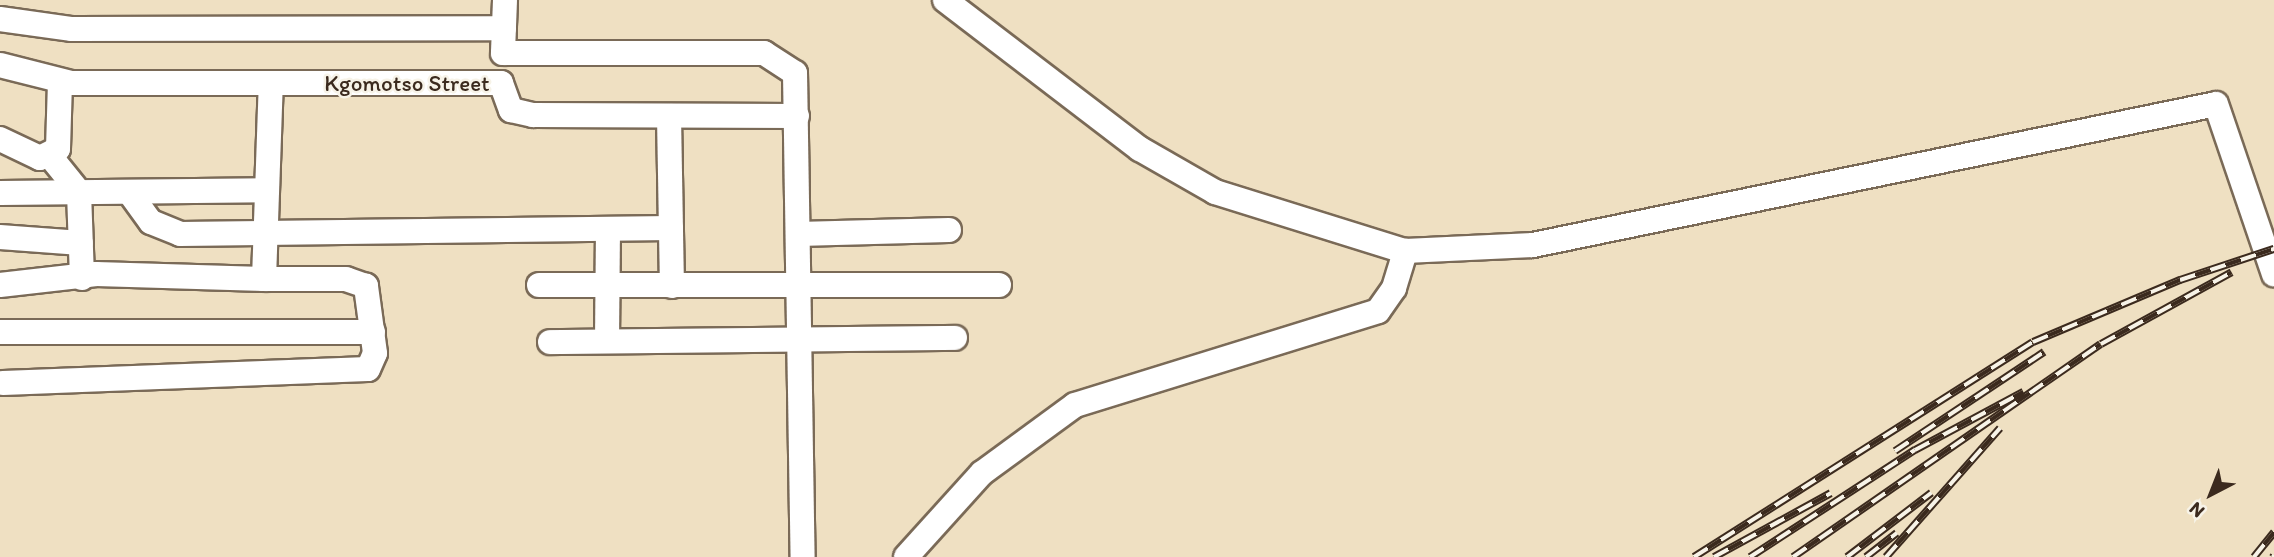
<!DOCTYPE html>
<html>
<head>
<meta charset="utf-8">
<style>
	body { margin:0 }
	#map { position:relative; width:2274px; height:557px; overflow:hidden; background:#efe0c2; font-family:Itim,sans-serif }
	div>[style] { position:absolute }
	.roads { filter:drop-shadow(2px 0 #7a6a57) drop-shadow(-2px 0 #7a6a57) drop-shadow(0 2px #7a6a57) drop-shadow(0 -2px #7a6a57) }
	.minor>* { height:24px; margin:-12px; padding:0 12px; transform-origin:12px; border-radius:12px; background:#fff }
	.rail>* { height:8px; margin-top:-4px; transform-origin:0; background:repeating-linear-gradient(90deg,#f7f3e8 0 16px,#3b2a1e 0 32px); box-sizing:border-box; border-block:2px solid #3b2a1e }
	span { translate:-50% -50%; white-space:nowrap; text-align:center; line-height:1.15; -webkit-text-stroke:5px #f7f3e8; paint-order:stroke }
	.street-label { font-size:23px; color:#3b2a1e }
	.north { position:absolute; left:2176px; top:459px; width:70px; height:70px; -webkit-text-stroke:5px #f7f3e8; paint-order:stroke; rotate:222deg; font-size:19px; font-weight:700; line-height:28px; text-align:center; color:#3b2a1e }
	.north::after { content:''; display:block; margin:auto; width:24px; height:32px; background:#3b2a1e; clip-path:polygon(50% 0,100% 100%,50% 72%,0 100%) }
</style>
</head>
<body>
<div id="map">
	<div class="roads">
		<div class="minor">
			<div style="left:505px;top:0;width:53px;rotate:92.2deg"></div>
			<div style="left:503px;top:53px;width:261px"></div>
			<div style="left:764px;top:53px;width:37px;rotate:33deg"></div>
			<div style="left:795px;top:73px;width:484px;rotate:89.1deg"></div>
			<div style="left:945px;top:0;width:245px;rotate:37.4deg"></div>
			<div style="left:1140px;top:149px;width:86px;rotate:29.8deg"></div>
			<div style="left:1215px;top:192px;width:199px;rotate:17.3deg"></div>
			<div style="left:1405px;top:251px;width:128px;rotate:-2.7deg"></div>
			<div style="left:1533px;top:245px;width:697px;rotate:-11.66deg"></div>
			<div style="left:2216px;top:104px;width:180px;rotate:71.2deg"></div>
			<div style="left:0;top:19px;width:73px;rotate:7.9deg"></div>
			<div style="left:72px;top:29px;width:432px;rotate:-0.1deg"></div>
			<div style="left:0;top:65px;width:73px;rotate:14.2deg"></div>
			<div style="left:71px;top:83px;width:430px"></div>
			<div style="left:501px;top:83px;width:29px;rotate:70deg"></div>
			<div style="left:511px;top:110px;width:23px;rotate:13deg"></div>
			<div style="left:533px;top:115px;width:264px;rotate:0.2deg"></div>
			<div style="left:669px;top:116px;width:170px;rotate:89deg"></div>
			<div style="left:0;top:139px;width:44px;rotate:25.4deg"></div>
			<div style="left:40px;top:158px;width:20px;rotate:-27deg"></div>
			<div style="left:58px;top:149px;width:67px;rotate:-88.3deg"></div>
			<div style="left:50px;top:156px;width:46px;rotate:51.1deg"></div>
			<div style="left:79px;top:192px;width:86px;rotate:88deg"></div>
			<div style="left:129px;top:192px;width:37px;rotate:54deg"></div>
			<div style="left:151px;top:222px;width:31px;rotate:22deg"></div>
			<div style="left:180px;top:234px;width:491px;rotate:-0.7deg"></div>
			<div style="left:0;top:193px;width:267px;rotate:-0.6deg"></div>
			<div style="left:798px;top:234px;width:151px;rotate:-1.5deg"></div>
			<div style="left:0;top:237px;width:81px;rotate:4.2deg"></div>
			<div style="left:0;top:285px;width:97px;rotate:-6.5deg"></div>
			<div style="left:96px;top:274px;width:168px;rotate:1.7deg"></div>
			<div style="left:264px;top:279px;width:196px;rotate:-88deg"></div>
			<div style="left:539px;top:285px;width:460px"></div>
			<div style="left:0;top:332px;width:373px"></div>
			<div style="left:607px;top:341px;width:112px;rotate:-89.5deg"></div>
			<div style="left:550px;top:342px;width:405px;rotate:-0.6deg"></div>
			<div style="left:3px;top:383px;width:365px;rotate:-2.2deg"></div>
			<div style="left:368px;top:369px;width:17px;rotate:-66deg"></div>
			<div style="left:375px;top:353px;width:68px;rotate:-97.7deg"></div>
			<div style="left:366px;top:286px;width:21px;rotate:-161deg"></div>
			<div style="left:346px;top:279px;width:82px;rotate:180deg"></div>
			<div style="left:906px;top:557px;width:113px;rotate:-47.9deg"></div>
			<div style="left:982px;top:473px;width:115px;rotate:-36.2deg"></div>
			<div style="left:1075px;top:405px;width:317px;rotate:-17.2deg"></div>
			<div style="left:1378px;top:311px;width:28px;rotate:-55deg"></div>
			<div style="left:1394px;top:288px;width:39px;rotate:-73deg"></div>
		</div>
	</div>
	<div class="rail">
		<div style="left:1895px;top:451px;width:179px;rotate:-33.6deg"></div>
		<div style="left:1694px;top:557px;width:401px;rotate:-32.4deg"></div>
		<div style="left:2033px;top:342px;width:160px;rotate:-22.9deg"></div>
		<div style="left:2180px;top:280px;width:99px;rotate:-18.3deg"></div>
		<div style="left:1714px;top:557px;width:133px;rotate:-28.7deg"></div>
		<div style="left:1750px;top:557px;width:197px;rotate:-33deg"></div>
		<div style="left:1915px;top:450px;width:123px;rotate:-28.2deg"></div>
		<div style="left:1793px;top:557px;width:374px;rotate:-34.7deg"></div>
		<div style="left:2101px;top:344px;width:149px;rotate:-28.8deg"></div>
		<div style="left:1847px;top:557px;width:106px;rotate:-37.3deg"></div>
		<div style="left:1866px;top:557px;width:39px;rotate:-38deg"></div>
		<div style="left:1886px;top:557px;width:172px;rotate:-48.5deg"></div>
		<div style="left:2254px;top:557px;width:32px;rotate:-51deg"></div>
		<div style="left:2273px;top:557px;width:2px;rotate:-63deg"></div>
	</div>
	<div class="street-label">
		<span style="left:407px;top:83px">Kgomotso Street</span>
	</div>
	<div class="north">N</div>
</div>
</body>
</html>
